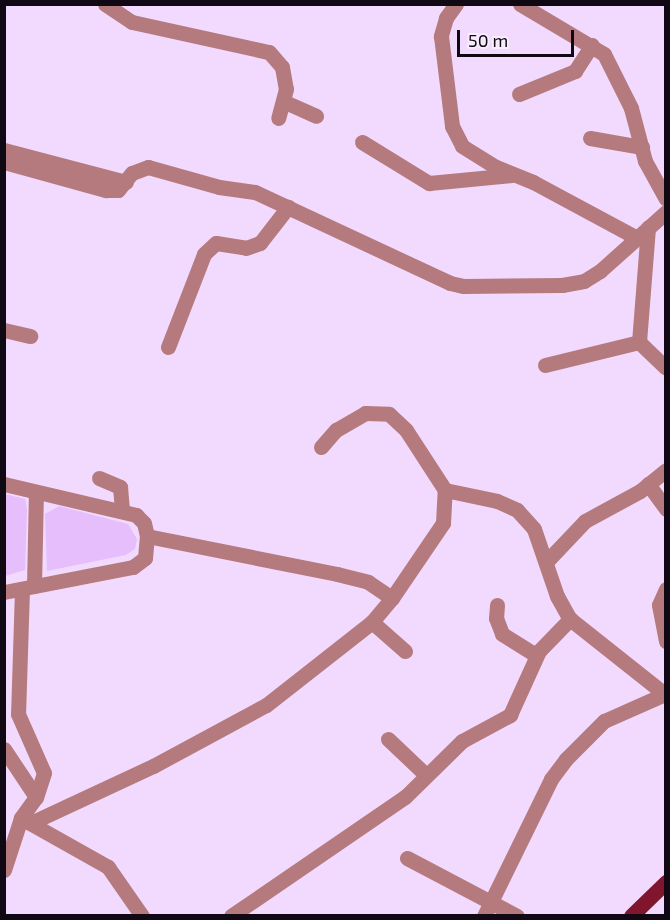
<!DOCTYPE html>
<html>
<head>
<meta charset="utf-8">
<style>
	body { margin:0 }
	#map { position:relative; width:670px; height:920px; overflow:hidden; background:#f2dafe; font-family:"Exo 2",sans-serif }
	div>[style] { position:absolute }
	.green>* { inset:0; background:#e7befc }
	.minor>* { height:15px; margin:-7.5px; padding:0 7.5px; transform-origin:7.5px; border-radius:7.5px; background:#b57a7e }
	.major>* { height:15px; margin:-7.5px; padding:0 7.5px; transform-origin:7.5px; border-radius:7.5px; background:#80162e }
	span { translate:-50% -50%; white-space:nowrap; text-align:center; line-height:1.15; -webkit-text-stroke:6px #f7edfc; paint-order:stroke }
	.frame { position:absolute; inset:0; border:6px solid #100813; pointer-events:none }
	.scale { position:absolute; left:457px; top:30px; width:117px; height:27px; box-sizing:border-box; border:3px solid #100813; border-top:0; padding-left:8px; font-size:18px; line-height:21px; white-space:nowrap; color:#100813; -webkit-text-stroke:4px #f7edfc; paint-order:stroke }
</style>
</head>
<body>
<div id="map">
	<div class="green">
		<div style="clip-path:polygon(5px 494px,25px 499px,27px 509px,25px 570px,5px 576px)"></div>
		<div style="clip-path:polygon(59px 506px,128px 524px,137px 539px,135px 549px,126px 555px,47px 571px,45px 514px)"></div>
	</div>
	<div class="minor">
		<div style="left:105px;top:4px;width:32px;rotate:34deg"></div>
		<div style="left:132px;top:22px;width:140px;rotate:12.4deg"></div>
		<div style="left:269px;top:52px;width:20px;rotate:49deg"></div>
		<div style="left:282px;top:67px;width:22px;rotate:80deg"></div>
		<div style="left:286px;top:89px;width:30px;rotate:105deg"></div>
		<div style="left:456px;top:4px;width:17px;rotate:126deg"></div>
		<div style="left:446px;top:18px;width:19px;rotate:106deg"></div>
		<div style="left:441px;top:36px;width:91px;rotate:83deg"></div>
		<div style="left:452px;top:126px;width:22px;rotate:63deg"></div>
		<div style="left:462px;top:146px;width:40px;rotate:32deg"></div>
		<div style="left:496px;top:167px;width:40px;rotate:22deg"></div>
		<div style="left:533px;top:182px;width:118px;rotate:28.3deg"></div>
		<div style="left:520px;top:4px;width:98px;rotate:30.8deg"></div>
		<div style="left:604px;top:54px;width:60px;rotate:63.4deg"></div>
		<div style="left:631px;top:108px;width:55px;rotate:75.2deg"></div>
		<div style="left:645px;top:161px;width:43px;rotate:61.1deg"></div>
		<div style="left:519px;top:94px;width:61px;rotate:-22.3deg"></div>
		<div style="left:575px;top:71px;width:31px;rotate:-57deg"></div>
		<div style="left:285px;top:102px;width:34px;rotate:24deg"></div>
		<div style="left:590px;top:138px;width:53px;rotate:9.8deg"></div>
		<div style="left:362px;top:142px;width:79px;rotate:31.5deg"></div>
		<div style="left:429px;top:183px;width:83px;rotate:-5.5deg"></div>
		<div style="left:4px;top:150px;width:126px;rotate:14.7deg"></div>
		<div style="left:4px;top:162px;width:106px;rotate:15.4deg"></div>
		<div style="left:106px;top:190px;width:12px"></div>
		<div style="left:118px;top:190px;width:22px;rotate:-51deg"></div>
		<div style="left:132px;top:173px;width:17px;rotate:-21deg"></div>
		<div style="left:148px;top:167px;width:74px;rotate:15.7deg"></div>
		<div style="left:219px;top:187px;width:36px;rotate:8deg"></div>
		<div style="left:255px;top:192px;width:215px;rotate:25deg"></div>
		<div style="left:450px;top:283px;width:13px;rotate:13deg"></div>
		<div style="left:463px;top:286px;width:99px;rotate:-0.6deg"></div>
		<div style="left:562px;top:285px;width:22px;rotate:-10deg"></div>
		<div style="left:584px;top:281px;width:19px;rotate:-32deg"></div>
		<div style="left:600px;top:271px;width:89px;rotate:-41.8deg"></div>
		<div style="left:4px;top:330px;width:27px;rotate:13deg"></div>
		<div style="left:639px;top:342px;width:115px;rotate:-85.5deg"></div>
		<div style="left:639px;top:342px;width:37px;rotate:44deg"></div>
		<div style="left:168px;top:347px;width:100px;rotate:-68.8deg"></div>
		<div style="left:204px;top:254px;width:16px;rotate:-43deg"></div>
		<div style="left:216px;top:243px;width:30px;rotate:9deg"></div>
		<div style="left:246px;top:248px;width:15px;rotate:-20deg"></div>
		<div style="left:260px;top:243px;width:46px;rotate:-52.1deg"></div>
		<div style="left:545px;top:365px;width:97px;rotate:-13.7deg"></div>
		<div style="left:321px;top:447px;width:23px;rotate:-49deg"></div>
		<div style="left:336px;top:430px;width:34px;rotate:-30deg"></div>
		<div style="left:365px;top:413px;width:24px;rotate:2deg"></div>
		<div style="left:389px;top:414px;width:23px;rotate:43deg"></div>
		<div style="left:406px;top:430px;width:72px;rotate:57deg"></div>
		<div style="left:99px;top:478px;width:23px;rotate:23deg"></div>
		<div style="left:120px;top:487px;width:24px;rotate:85deg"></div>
		<div style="left:4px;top:484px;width:136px;rotate:13.2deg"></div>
		<div style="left:136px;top:515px;width:11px;rotate:45deg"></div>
		<div style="left:144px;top:523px;width:13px;rotate:77deg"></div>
		<div style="left:648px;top:484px;width:31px;rotate:54deg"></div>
		<div style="left:547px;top:561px;width:55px;rotate:-46.5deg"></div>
		<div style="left:585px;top:521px;width:63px;rotate:-28.6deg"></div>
		<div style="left:640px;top:491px;width:33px;rotate:-39deg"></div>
		<div style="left:34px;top:586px;width:94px;rotate:-88.8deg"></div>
		<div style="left:22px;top:589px;width:125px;rotate:91.8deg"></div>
		<div style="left:18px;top:714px;width:64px;rotate:66.2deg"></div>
		<div style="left:44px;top:773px;width:25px;rotate:108deg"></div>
		<div style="left:36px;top:797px;width:26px;rotate:126deg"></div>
		<div style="left:21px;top:818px;width:100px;rotate:29.4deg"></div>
		<div style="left:108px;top:867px;width:60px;rotate:55.2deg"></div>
		<div style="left:666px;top:589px;width:17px;rotate:114deg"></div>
		<div style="left:659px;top:605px;width:37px;rotate:79deg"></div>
		<div style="left:4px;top:592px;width:131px;rotate:-11deg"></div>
		<div style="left:133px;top:567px;width:15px;rotate:-37deg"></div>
		<div style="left:145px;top:558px;width:22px;rotate:-85deg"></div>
		<div style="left:147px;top:536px;width:194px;rotate:11.3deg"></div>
		<div style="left:337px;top:574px;width:32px;rotate:14deg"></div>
		<div style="left:368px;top:582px;width:29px;rotate:34deg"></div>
		<div style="left:392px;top:598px;width:31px;rotate:130deg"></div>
		<div style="left:372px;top:622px;width:135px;rotate:141.9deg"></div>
		<div style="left:266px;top:705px;width:128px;rotate:151.6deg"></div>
		<div style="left:153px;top:766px;width:135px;rotate:155deg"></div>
		<div style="left:392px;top:598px;width:91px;rotate:-55.8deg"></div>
		<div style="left:443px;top:523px;width:33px;rotate:-87deg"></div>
		<div style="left:445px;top:490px;width:53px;rotate:11.9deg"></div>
		<div style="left:497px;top:501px;width:22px;rotate:24deg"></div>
		<div style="left:517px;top:510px;width:25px;rotate:48deg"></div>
		<div style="left:534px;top:529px;width:71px;rotate:71.1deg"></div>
		<div style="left:557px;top:596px;width:26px;rotate:61deg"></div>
		<div style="left:570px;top:619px;width:122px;rotate:38.4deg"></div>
		<div style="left:497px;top:605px;width:13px;rotate:94deg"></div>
		<div style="left:496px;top:618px;width:17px;rotate:69deg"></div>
		<div style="left:502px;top:634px;width:40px;rotate:32deg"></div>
		<div style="left:372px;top:622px;width:44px;rotate:41.3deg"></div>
		<div style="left:388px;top:739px;width:52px;rotate:43.5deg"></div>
		<div style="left:4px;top:749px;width:58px;rotate:56.3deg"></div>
		<div style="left:407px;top:858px;width:124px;rotate:27.8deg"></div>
		<div style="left:4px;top:870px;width:55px;rotate:-71.9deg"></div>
		<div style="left:231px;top:916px;width:211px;rotate:-34.4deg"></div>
		<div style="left:405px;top:797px;width:80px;rotate:-44.5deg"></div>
		<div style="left:462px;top:741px;width:55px;rotate:-28.4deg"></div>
		<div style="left:510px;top:715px;width:70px;rotate:-65.6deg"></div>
		<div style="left:539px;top:651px;width:45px;rotate:-45.9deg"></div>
		<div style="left:484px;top:916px;width:153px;rotate:-63.9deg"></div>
		<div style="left:551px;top:779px;width:25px;rotate:-53deg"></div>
		<div style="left:566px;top:759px;width:54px;rotate:-45deg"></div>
		<div style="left:604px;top:721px;width:67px;rotate:-23.9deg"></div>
	</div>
	<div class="major">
		<div style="left:631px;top:916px;width:49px;rotate:-44.2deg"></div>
	</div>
	<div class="frame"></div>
	<div class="scale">50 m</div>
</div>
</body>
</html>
